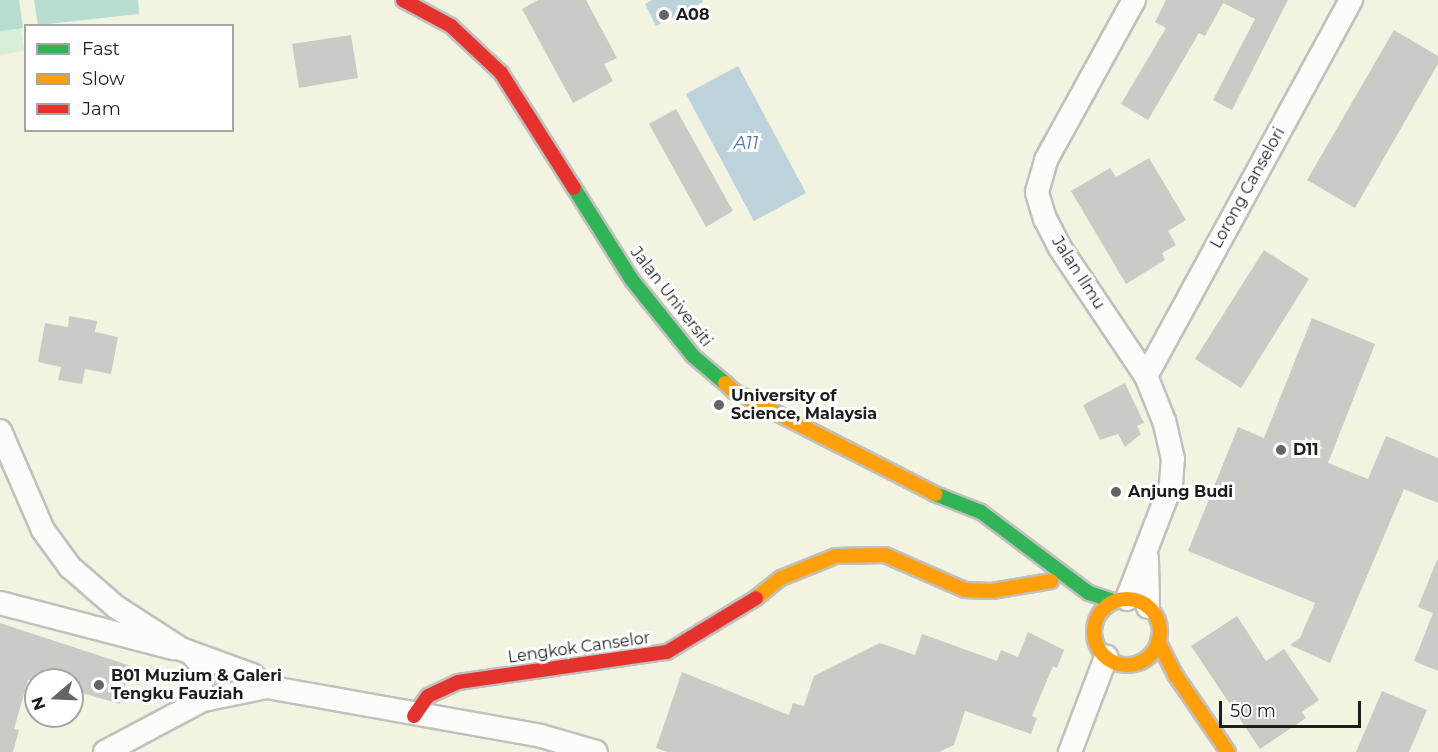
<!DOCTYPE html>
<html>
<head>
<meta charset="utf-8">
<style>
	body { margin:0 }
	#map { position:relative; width:1438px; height:752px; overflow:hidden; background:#ebeae6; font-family:Montserrat,sans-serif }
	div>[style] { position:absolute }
	.education>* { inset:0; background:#f3f3e2 }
	.park>* { inset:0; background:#d7eed8 }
	.pitch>* { inset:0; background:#b6ddcf }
	.water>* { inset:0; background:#bdd2db }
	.building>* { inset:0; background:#cccac7 }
	.roads { filter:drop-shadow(2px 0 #c1c0be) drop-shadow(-2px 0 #c1c0be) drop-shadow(0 2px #c1c0be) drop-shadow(0 -2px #c1c0be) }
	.street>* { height:22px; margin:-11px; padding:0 11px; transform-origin:11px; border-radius:11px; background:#fcfcfb }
	.fast>* { height:14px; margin:-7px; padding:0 7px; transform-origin:7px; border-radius:7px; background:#30b455 }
	.slow>* { height:14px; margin:-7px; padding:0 7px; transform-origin:7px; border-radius:7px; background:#ff9f0a }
	.slow>.ring { margin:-7px; padding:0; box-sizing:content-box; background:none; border:14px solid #ff9f0a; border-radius:50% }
	.jam>* { height:14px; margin:-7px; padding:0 7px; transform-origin:7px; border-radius:7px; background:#e5322d }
	.dots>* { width:16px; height:16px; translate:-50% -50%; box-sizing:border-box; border:3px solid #fff; border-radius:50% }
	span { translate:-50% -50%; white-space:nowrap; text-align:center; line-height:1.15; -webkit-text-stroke:6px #fff; paint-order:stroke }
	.poi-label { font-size:16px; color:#1d1d1d; font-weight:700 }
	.left { translate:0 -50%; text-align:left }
	.street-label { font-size:16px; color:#1d1d1d }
	.water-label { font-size:18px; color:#5575a1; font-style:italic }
	.legend { position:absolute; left:24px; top:24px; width:210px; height:108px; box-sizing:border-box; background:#fff; border:2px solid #a5a5a5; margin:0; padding:8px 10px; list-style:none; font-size:18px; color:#1d1d1d }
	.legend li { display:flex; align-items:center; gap:12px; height:30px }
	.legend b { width:30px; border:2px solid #a5a5a5 }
	.north { position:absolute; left:24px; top:668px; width:60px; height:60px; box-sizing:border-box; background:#fff; border:2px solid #a5a5a5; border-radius:50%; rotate:251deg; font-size:16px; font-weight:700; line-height:24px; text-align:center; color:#1d1d1d }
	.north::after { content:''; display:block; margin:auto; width:21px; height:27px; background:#656563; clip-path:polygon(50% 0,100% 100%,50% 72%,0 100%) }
	.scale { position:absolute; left:1219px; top:701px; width:142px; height:27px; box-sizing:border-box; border:3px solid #1d1d1d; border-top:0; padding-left:8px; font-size:18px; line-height:21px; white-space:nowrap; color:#1d1d1d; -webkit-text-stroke:4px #fff; paint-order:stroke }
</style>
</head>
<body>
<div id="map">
	<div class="education">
		<div style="clip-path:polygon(evenodd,0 0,1438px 0,1438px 752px,0 752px,0 0,26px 26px,232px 26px,232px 130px,26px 130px,26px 26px,0 0,36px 680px,72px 680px,72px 716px,36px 716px,36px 680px)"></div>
	</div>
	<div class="park">
		<div style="clip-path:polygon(0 0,16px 0,24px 51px,0 55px)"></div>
	</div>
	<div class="pitch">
		<div style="clip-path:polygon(0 0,19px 0,23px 28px,0 31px)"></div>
		<div style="clip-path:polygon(34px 0,138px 0,139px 14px,38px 25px)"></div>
	</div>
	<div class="water">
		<div style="clip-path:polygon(652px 0,702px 0,703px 2px,656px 26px,645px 4px)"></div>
		<div style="clip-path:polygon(738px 66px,806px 193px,754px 221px,686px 94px)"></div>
	</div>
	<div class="building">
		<div style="clip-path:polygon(538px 0,586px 0,617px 58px,604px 64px,613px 81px,573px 103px,522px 9px)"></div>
		<div style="clip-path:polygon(1166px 0,1288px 0,1232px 110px,1213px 100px,1255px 19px,1223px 3px,1205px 36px,1199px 33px,1148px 120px,1121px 104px,1166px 28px,1155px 22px)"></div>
		<div style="clip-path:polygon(1394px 30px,1438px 56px,1438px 64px,1355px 208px,1307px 180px)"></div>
		<div style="clip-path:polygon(351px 35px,358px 78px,299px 88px,292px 44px)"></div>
		<div style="clip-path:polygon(676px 109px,733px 211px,706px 227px,649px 124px)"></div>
		<div style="clip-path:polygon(1149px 158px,1186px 220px,1168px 231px,1176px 245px,1162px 253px,1165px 260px,1126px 284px,1071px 191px,1110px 168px,1116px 177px)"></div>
		<div style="clip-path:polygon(1264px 250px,1309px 279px,1241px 388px,1195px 359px)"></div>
		<div style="clip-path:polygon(69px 316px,97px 321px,95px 332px,118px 337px,111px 374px,85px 369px,82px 384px,58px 380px,61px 367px,38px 362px,45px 323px,68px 327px)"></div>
		<div style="clip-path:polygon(1312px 318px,1375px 344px,1328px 463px,1368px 479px,1386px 436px,1438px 458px,1438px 503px,1404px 489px,1330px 663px,1290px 645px,1300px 638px,1315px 603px,1188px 551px,1238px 427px,1264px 438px)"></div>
		<div style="clip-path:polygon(1125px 383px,1144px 423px,1137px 426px,1141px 434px,1125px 447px,1118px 434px,1100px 440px,1083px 405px)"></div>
		<div style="clip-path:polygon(1437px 560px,1438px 560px,1438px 671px,1414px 661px,1433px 613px,1418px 607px)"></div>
		<div style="clip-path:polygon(1237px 616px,1266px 661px,1284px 649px,1319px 700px,1302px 712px,1306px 718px,1260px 749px,1191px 646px)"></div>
		<div style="clip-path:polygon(0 623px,131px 666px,120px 704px,72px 690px,72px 680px,28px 680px,14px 729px,19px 730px,13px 752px,0 752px)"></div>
		<div style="clip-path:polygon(1028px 632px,1064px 650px,1057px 668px,1053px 666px,1032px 716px,1037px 718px,1031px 734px,965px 711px,954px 745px,939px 752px,667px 752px,656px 748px,682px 672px,789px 715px,793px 703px,804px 706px,814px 676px,880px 643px,915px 655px,922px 634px,997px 661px,1001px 650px,1018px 657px)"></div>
		<div style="clip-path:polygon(1382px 691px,1427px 710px,1409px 752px,1356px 752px)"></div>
	</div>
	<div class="roads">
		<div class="street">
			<div style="left:1146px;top:376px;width:428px;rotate:-61.4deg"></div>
			<div style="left:0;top:431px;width:108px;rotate:66.5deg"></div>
			<div style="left:43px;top:530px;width:46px;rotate:53.9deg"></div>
			<div style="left:70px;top:567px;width:61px;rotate:41deg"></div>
			<div style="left:116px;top:607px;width:77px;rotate:32.9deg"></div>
			<div style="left:181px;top:649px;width:76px;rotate:20.1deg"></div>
			<div style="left:252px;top:675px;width:19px;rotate:39deg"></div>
			<div style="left:1147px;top:559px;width:48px;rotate:88.8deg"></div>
			<div style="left:1127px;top:599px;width:122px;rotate:-68.9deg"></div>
			<div style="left:1171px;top:485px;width:26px;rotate:-86deg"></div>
			<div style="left:1173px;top:459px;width:39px;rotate:-103deg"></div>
			<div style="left:1164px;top:421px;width:48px;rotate:-111.8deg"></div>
			<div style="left:1146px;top:376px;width:154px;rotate:-123.9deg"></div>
			<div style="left:1060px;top:248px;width:33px;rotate:-117deg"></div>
			<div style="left:1045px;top:219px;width:28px;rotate:-107deg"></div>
			<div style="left:1037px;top:192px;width:33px;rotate:-74deg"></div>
			<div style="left:1046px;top:160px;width:183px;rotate:-61.2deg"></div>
			<div style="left:0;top:603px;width:179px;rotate:14.6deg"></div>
			<div style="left:192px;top:654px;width:16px;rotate:50deg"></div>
			<div style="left:202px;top:666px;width:12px;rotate:85deg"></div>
			<div style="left:203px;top:678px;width:27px;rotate:107deg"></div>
			<div style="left:105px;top:752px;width:111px;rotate:-28deg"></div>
			<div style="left:203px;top:700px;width:65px;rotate:-11.5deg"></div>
			<div style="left:267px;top:687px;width:278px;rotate:10.1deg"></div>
			<div style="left:541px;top:736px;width:57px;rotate:16.2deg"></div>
			<div style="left:1070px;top:752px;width:102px;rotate:-69.2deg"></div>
		</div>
		<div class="fast">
			<div style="left:574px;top:188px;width:109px;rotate:57.8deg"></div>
			<div style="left:632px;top:280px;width:97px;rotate:51.2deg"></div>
			<div style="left:693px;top:356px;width:42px;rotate:40.2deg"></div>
			<div style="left:935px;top:494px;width:49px;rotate:21.4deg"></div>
			<div style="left:981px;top:512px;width:135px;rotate:36.9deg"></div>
			<div style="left:1089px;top:593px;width:26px;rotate:18deg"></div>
		</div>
		<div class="slow">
			<div style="left:725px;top:383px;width:13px;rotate:42deg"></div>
			<div style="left:735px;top:392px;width:225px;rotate:27deg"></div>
			<div style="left:756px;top:598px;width:32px;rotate:-39deg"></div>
			<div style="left:781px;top:578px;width:59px;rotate:-21.8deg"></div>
			<div style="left:836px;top:556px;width:49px;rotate:-1.2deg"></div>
			<div style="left:885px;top:555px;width:87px;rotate:23.6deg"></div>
			<div style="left:965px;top:590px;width:27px;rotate:2deg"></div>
			<div style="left:992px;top:591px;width:60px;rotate:-9.6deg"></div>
			<div class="ring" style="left:1094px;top:599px;width:52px;height:52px"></div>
			<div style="left:1158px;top:641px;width:39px;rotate:63deg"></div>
			<div style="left:1176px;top:676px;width:92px;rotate:55.6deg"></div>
		</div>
		<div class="jam">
			<div style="left:403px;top:0;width:55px;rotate:28.4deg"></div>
			<div style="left:451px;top:26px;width:69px;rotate:43.2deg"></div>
			<div style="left:501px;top:73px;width:136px;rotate:57.6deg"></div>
			<div style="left:414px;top:716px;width:24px;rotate:-55deg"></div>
			<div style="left:428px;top:696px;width:33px;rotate:-25deg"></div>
			<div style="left:458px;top:682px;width:211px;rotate:-8.2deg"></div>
			<div style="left:667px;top:652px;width:104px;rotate:-31.2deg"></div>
		</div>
	</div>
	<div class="dots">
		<div style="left:664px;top:15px;background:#656563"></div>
		<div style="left:719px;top:405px;background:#656563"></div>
		<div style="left:1281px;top:450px;background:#656563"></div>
		<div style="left:1116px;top:492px;background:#656563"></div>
		<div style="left:99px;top:685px;background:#656563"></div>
	</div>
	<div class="poi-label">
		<span class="left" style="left:676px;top:15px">A08</span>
		<span class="left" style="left:731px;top:405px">University of<br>Science, Malaysia</span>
		<span class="left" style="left:1293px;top:450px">D11</span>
		<span class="left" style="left:1128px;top:492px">Anjung Budi</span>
		<span class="left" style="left:111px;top:685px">B01 Muzium &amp; Galeri<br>Tengku Fauziah</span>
	</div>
	<div class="street-label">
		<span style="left:1248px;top:188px;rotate:-61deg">Lorong Canselori</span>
		<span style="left:1078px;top:273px;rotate:57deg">Jalan Ilmu</span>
		<span style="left:671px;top:297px;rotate:52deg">Jalan Universiti</span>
		<span style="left:579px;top:648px;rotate:-8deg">Lengkok Canselor</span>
	</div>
	<div class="water-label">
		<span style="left:746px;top:143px">A11</span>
	</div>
	<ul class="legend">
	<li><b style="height:8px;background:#30b455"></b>Fast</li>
	<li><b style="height:8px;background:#ff9f0a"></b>Slow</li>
	<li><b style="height:8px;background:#e5322d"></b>Jam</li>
	</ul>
	<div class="north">N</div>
	<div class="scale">50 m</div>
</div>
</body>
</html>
